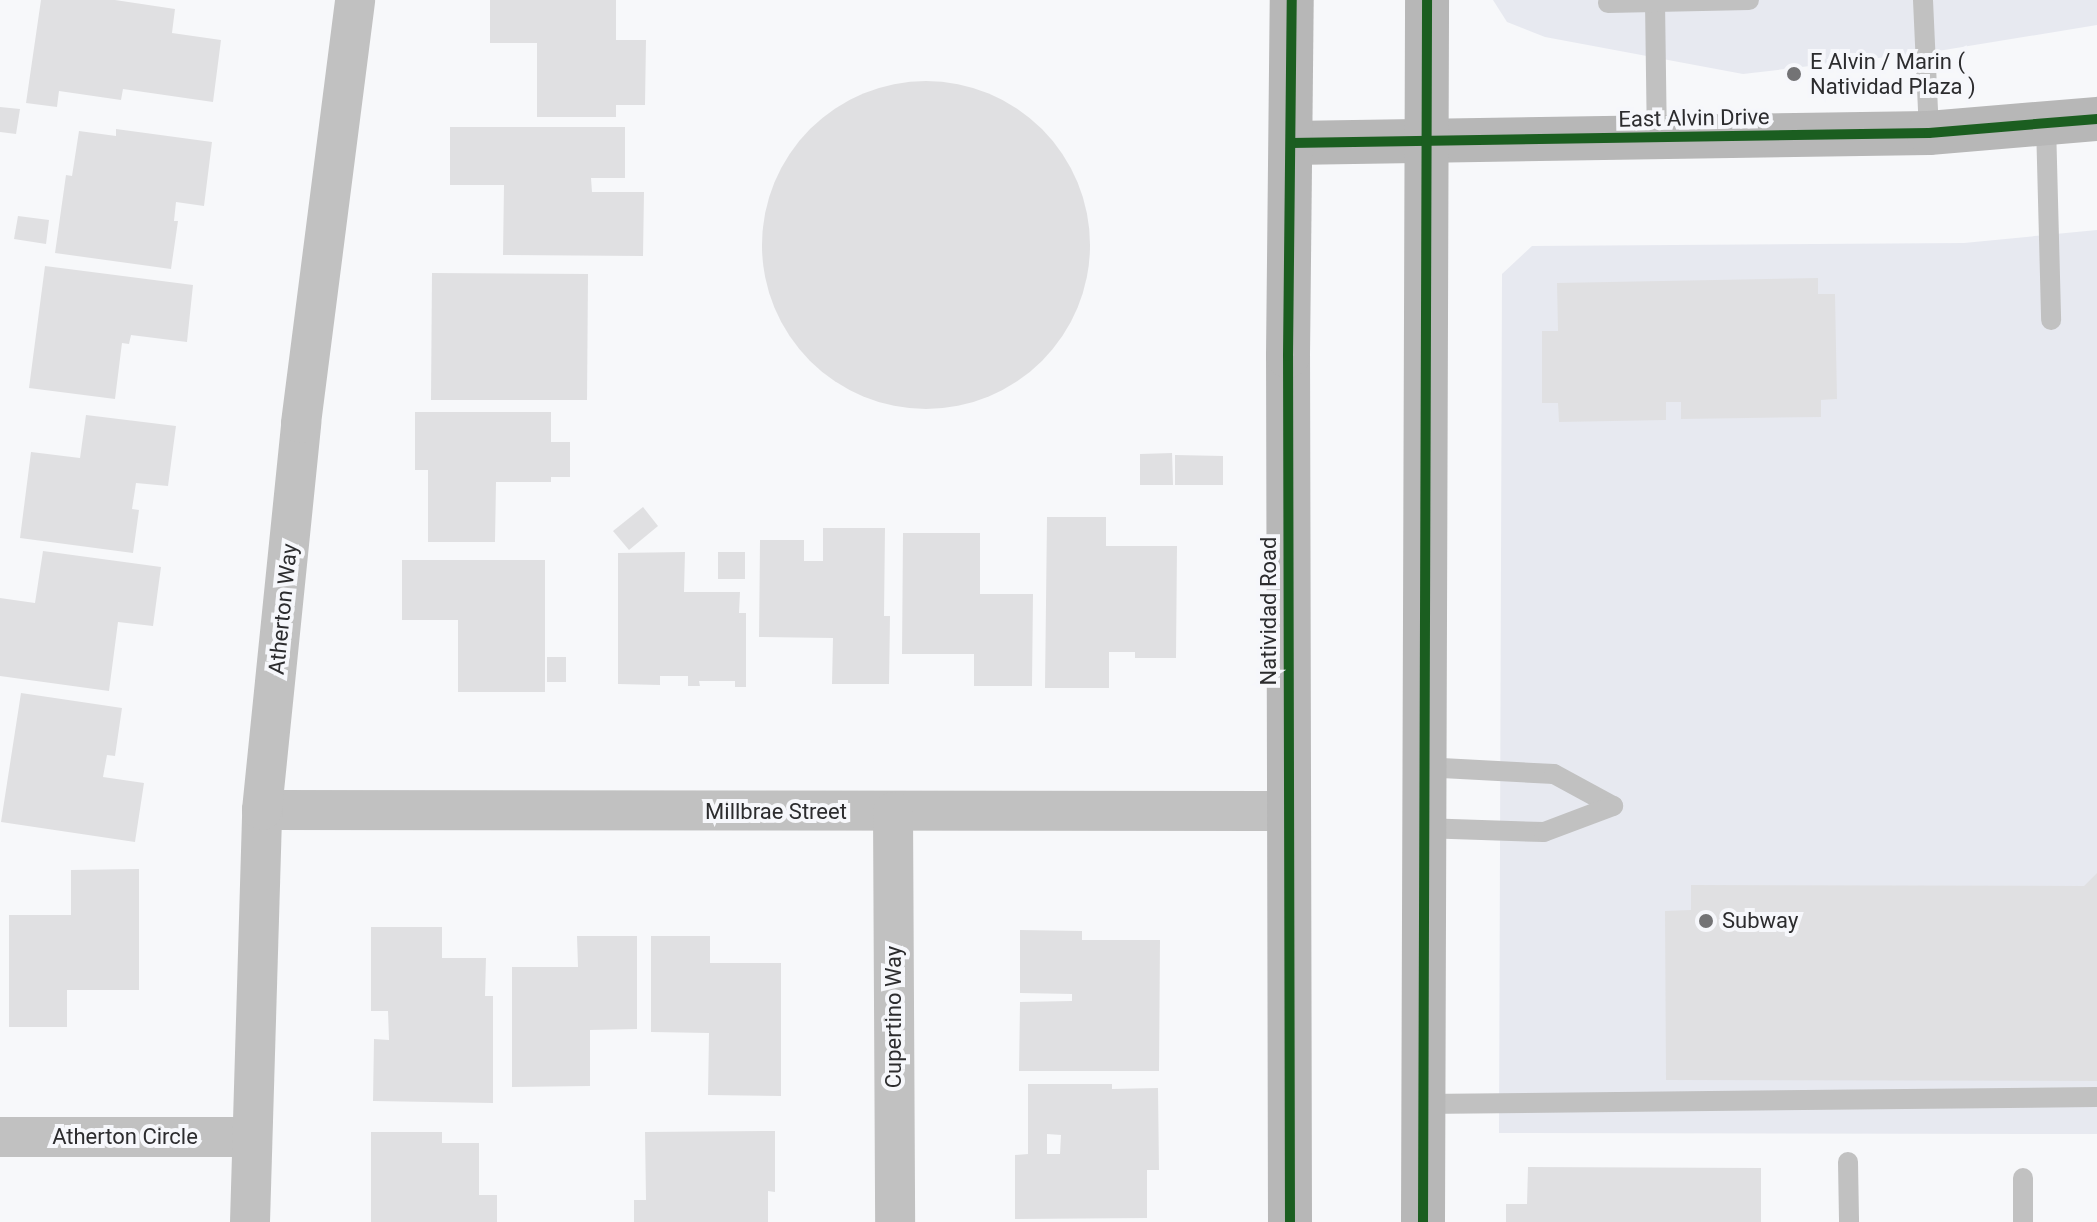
<!DOCTYPE html>
<html>
<head>
<meta charset="utf-8">
<style>
	body { margin:0 }
	#map { position:relative; width:2097px; height:1222px; overflow:hidden; background:#f7f8fa; font-family:Roboto,sans-serif }
	div>[style] { position:absolute }
	.built>* { inset:0; background:#e7e9f0 }
	.building>* { inset:0; background:#e0e0e2 }
	.round { border-radius:50% }
	.service>* { height:20px; margin:-10px; padding:0 10px; transform-origin:10px; border-radius:10px; background:#c1c1c1 }
	.minor>* { height:40px; margin:-20px; padding:0 20px; transform-origin:20px; border-radius:20px; background:#c1c1c1 }
	.secondary>* { height:44px; margin:-22px; padding:0 22px; transform-origin:22px; border-radius:22px; background:#b7b7b7 }
	.cycleway>* { height:10px; margin:-5px; padding:0 5px; transform-origin:5px; border-radius:5px; background:#1b5e20 }
	.dots>* { width:22px; height:22px; translate:-50% -50%; box-sizing:border-box; border:4px solid #f6f7fb; border-radius:50% }
	span { translate:-50% -50%; white-space:nowrap; text-align:center; line-height:1.15; -webkit-text-stroke:8px #f6f7fb; paint-order:stroke }
	.poi-label { font-size:22px; color:#2c2c2e }
	.left { translate:0 -50%; text-align:left }
	.street-label { font-size:22px; color:#2c2c2e }
</style>
</head>
<body>
<div id="map">
	<div class="built">
		<div style="clip-path:polygon(1493px 0,2097px 0,2097px 25px,1938px 51px,1743px 74px,1545px 37px,1507px 22px)"></div>
		<div style="clip-path:polygon(2097px 230px,2097px 1134px,1499px 1133px,1502px 274px,1532px 246px,1964px 243px)"></div>
	</div>
	<div class="building">
		<div style="clip-path:polygon(41px 0,115px 0,175px 9px,172px 33px,221px 40px,213px 102px,123px 89px,121px 100px,59px 91px,57px 107px,26px 103px)"></div>
		<div style="clip-path:polygon(490px 0,616px 0,616px 40px,646px 40px,645px 105px,616px 105px,616px 117px,537px 117px,537px 43px,490px 43px)"></div>
		<div class="round" style="left:762px;top:81px;width:328px;height:328px"></div>
		<div style="clip-path:polygon(0 107px,20px 109px,16px 134px,0 132px)"></div>
		<div style="clip-path:polygon(450px 127px,625px 127px,625px 178px,591px 178px,592px 192px,644px 192px,643px 256px,503px 255px,504px 185px,450px 185px)"></div>
		<div style="clip-path:polygon(116px 129px,212px 142px,204px 206px,176px 202px,174px 221px,178px 221px,171px 269px,55px 253px,66px 175px,72px 176px,79px 131px,116px 136px)"></div>
		<div style="clip-path:polygon(18px 216px,49px 220px,46px 244px,14px 239px)"></div>
		<div style="clip-path:polygon(45px 266px,193px 285px,187px 342px,131px 335px,129px 344px,122px 343px,115px 399px,29px 388px)"></div>
		<div style="clip-path:polygon(432px 273px,588px 274px,587px 400px,431px 400px)"></div>
		<div style="clip-path:polygon(1818px 278px,1818px 294px,1835px 294px,1837px 399px,1821px 400px,1821px 417px,1681px 419px,1681px 402px,1666px 402px,1666px 420px,1559px 422px,1558px 403px,1542px 403px,1542px 331px,1558px 331px,1557px 283px)"></div>
		<div style="clip-path:polygon(415px 412px,551px 412px,551px 442px,570px 442px,570px 477px,551px 477px,551px 482px,496px 482px,495px 542px,428px 542px,428px 470px,415px 470px)"></div>
		<div style="clip-path:polygon(86px 415px,176px 426px,168px 486px,136px 483px,132px 509px,139px 510px,133px 553px,20px 538px,31px 452px,80px 458px)"></div>
		<div style="clip-path:polygon(1172px 453px,1173px 485px,1140px 485px,1140px 454px)"></div>
		<div style="clip-path:polygon(1175px 455px,1223px 456px,1223px 485px,1175px 485px)"></div>
		<div style="clip-path:polygon(643px 507px,658px 526px,629px 550px,613px 531px)"></div>
		<div style="clip-path:polygon(1047px 517px,1106px 517px,1106px 546px,1177px 546px,1176px 658px,1135px 658px,1135px 652px,1109px 652px,1109px 688px,1045px 688px)"></div>
		<div style="clip-path:polygon(823px 528px,885px 528px,884px 616px,890px 616px,889px 684px,832px 684px,833px 638px,759px 637px,760px 540px,804px 540px,804px 561px,823px 561px)"></div>
		<div style="clip-path:polygon(903px 533px,980px 533px,980px 594px,1033px 594px,1032px 686px,974px 686px,974px 654px,902px 654px)"></div>
		<div style="clip-path:polygon(43px 551px,161px 567px,153px 626px,118px 622px,109px 691px,0 676px,0 598px,35px 603px)"></div>
		<div style="clip-path:polygon(685px 552px,684px 592px,740px 592px,739px 613px,746px 613px,746px 687px,735px 687px,735px 681px,699px 681px,700px 686px,688px 686px,688px 676px,660px 676px,660px 685px,618px 684px,618px 553px)"></div>
		<div style="clip-path:polygon(718px 552px,745px 552px,745px 579px,718px 579px)"></div>
		<div style="clip-path:polygon(402px 560px,545px 560px,545px 692px,458px 692px,458px 620px,402px 620px)"></div>
		<div style="clip-path:polygon(547px 657px,566px 657px,566px 682px,547px 682px)"></div>
		<div style="clip-path:polygon(21px 693px,122px 708px,115px 756px,107px 755px,103px 777px,144px 783px,135px 842px,1px 822px)"></div>
		<div style="clip-path:polygon(139px 869px,139px 990px,67px 990px,67px 1027px,9px 1027px,9px 915px,71px 915px,71px 870px)"></div>
		<div style="clip-path:polygon(2097px 873px,2097px 1081px,1666px 1080px,1665px 911px,1691px 910px,1691px 885px,2084px 886px)"></div>
		<div style="clip-path:polygon(371px 927px,442px 927px,442px 958px,486px 958px,485px 996px,493px 996px,493px 1103px,373px 1101px,374px 1039px,389px 1040px,388px 1011px,371px 1011px)"></div>
		<div style="clip-path:polygon(1020px 930px,1082px 931px,1082px 940px,1160px 940px,1159px 1071px,1019px 1071px,1020px 1002px,1072px 1001px,1072px 994px,1020px 993px)"></div>
		<div style="clip-path:polygon(577px 936px,637px 936px,637px 1029px,590px 1030px,590px 1086px,512px 1087px,512px 967px,578px 967px)"></div>
		<div style="clip-path:polygon(651px 936px,710px 936px,710px 963px,781px 963px,781px 1096px,708px 1095px,709px 1033px,651px 1032px)"></div>
		<div style="clip-path:polygon(evenodd,1028px 1084px,1112px 1084px,1112px 1089px,1158px 1088px,1159px 1170px,1147px 1170px,1147px 1218px,1015px 1219px,1015px 1155px,1028px 1154px,1028px 1084px,1047px 1134px,1061px 1135px,1060px 1154px,1047px 1154px,1047px 1134px)"></div>
		<div style="clip-path:polygon(775px 1131px,775px 1192px,768px 1191px,768px 1222px,634px 1222px,634px 1200px,646px 1200px,645px 1132px)"></div>
		<div style="clip-path:polygon(371px 1132px,442px 1132px,442px 1143px,479px 1143px,479px 1195px,497px 1195px,497px 1222px,371px 1222px)"></div>
		<div style="clip-path:polygon(1528px 1167px,1761px 1168px,1761px 1222px,1506px 1222px,1506px 1204px,1527px 1204px)"></div>
	</div>
	<div class="service">
		<div style="left:1923px;top:0;width:133px;rotate:87.4deg"></div>
		<div style="left:1655px;top:2px;width:137px;rotate:89.2deg"></div>
		<div style="left:1608px;top:3px;width:141px;rotate:-1.2deg"></div>
		<div style="left:2046px;top:124px;width:196px;rotate:88.5deg"></div>
		<div style="left:1423px;top:767px;width:131px;rotate:3.1deg"></div>
		<div style="left:1554px;top:774px;width:67px;rotate:28.5deg"></div>
		<div style="left:1422px;top:828px;width:122px;rotate:1.9deg"></div>
		<div style="left:1544px;top:832px;width:74px;rotate:-20.6deg"></div>
		<div style="left:1422px;top:1104px;width:675px;rotate:-0.59deg"></div>
		<div style="left:1848px;top:1162px;width:60px;rotate:89deg"></div>
		<div style="left:2023px;top:1222px;width:44px;rotate:-90deg"></div>
	</div>
	<div class="minor">
		<div style="left:262px;top:810px;width:1028px;rotate:0.06deg"></div>
		<div style="left:893px;top:812px;width:410px;rotate:89.7deg"></div>
		<div style="left:0;top:1137px;width:251px"></div>
		<div style="left:250px;top:1222px;width:412px;rotate:-88.3deg"></div>
		<div style="left:262px;top:810px;width:389px;rotate:-84.2deg"></div>
		<div style="left:301px;top:423px;width:426px;rotate:-82.7deg"></div>
	</div>
	<div class="secondary">
		<div style="left:1291px;top:143px;width:638px;rotate:-0.9deg"></div>
		<div style="left:1929px;top:133px;width:169px;rotate:-4.8deg"></div>
		<div style="left:1290px;top:1222px;width:866px;rotate:-90.13deg"></div>
		<div style="left:1288px;top:356px;width:356px;rotate:-89.4deg"></div>
		<div style="left:1423px;top:1222px;width:1222px;rotate:-89.81deg"></div>
	</div>
	<div class="cycleway">
		<div style="left:1291px;top:143px;width:638px;rotate:-0.9deg"></div>
		<div style="left:1929px;top:133px;width:169px;rotate:-4.8deg"></div>
		<div style="left:1290px;top:1222px;width:866px;rotate:-90.13deg"></div>
		<div style="left:1288px;top:356px;width:356px;rotate:-89.4deg"></div>
		<div style="left:1423px;top:1222px;width:1222px;rotate:-89.81deg"></div>
	</div>
	<div class="dots">
		<div style="left:1794px;top:74px;background:#737375"></div>
		<div style="left:1706px;top:921px;background:#737375"></div>
	</div>
	<div class="poi-label">
		<span class="left" style="left:1810px;top:74px">E Alvin / Marin (<br>Natividad Plaza )</span>
		<span class="left" style="left:1722px;top:921px">Subway</span>
	</div>
	<div class="street-label">
		<span style="left:1694px;top:118px;rotate:-1deg">East Alvin Drive</span>
		<span style="left:283px;top:609px;rotate:-84deg">Atherton Way</span>
		<span style="left:1269px;top:611px;rotate:-90deg">Natividad Road</span>
		<span style="left:776px;top:812px">Millbrae Street</span>
		<span style="left:894px;top:1017px;rotate:-90deg">Cupertino Way</span>
		<span style="left:125px;top:1137px">Atherton Circle</span>
	</div>
</div>
</body>
</html>
